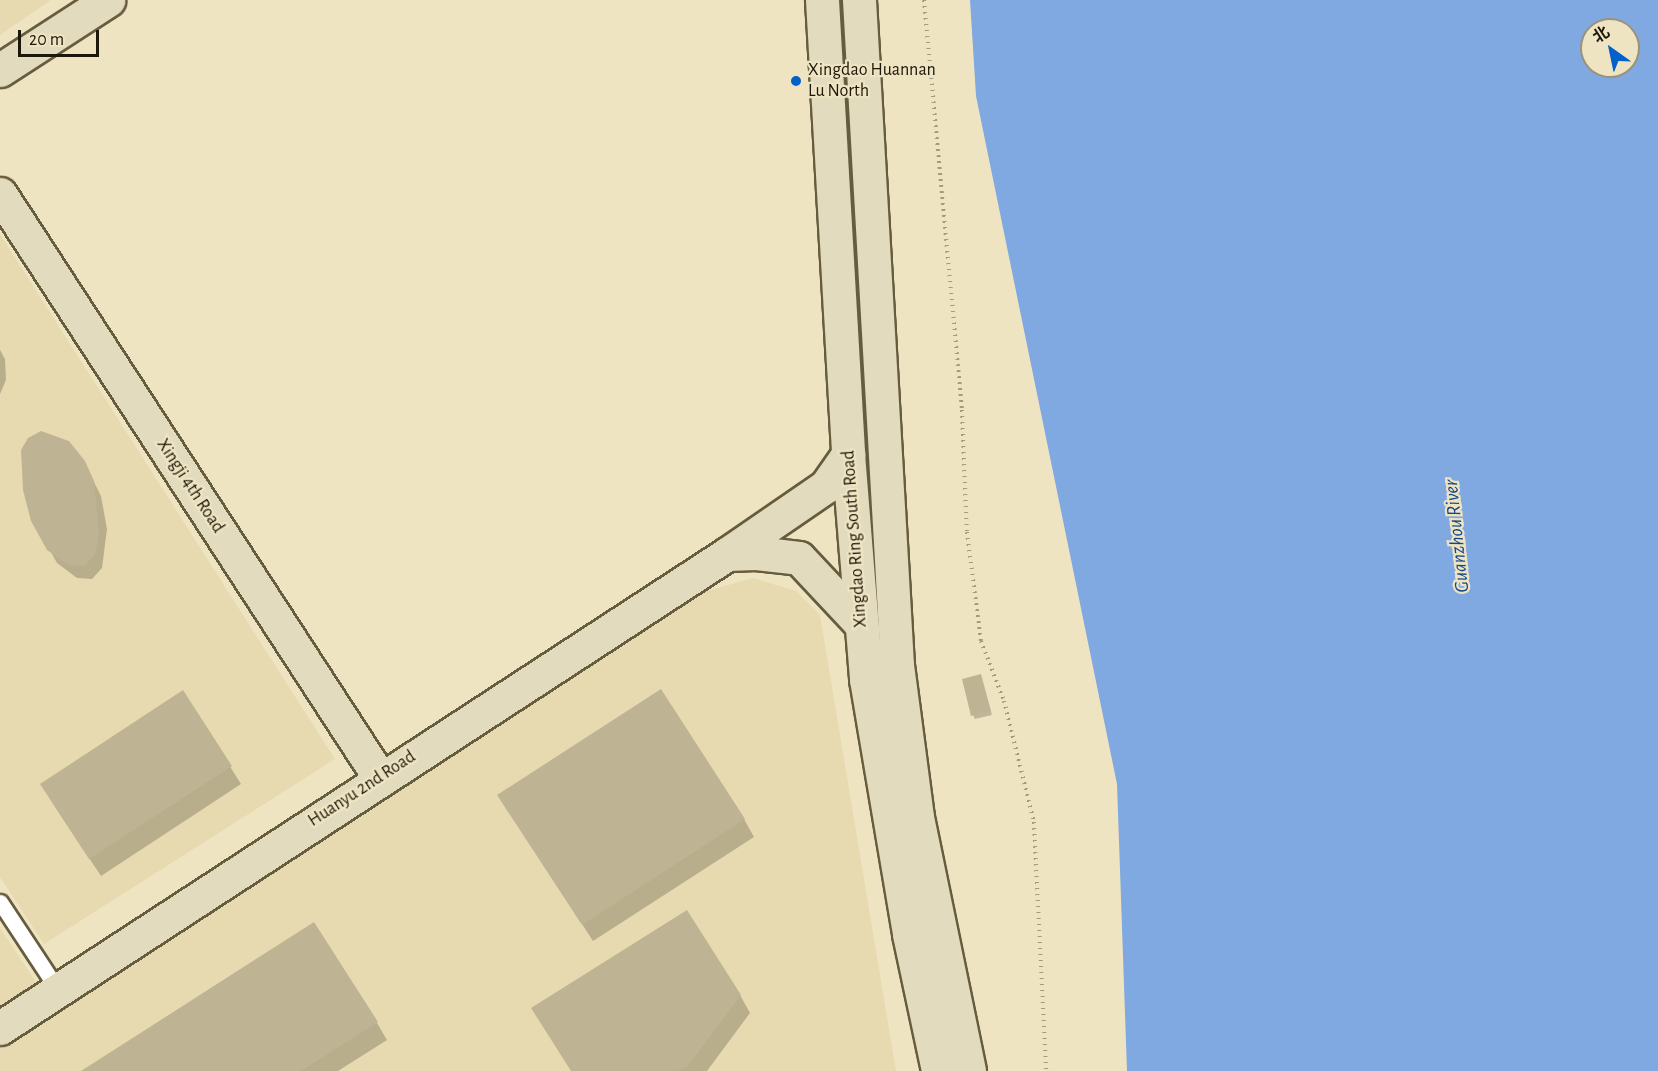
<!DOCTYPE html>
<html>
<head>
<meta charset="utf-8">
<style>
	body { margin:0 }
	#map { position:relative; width:1658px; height:1071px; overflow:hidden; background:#efe4c2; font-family:"Alegreya Sans","Noto Sans SC",sans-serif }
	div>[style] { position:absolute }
	.built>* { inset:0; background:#e7dab0 }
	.water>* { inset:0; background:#80a8e1 }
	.shadow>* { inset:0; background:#0003 }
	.building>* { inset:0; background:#beb493 }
	.path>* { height:4px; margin-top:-2px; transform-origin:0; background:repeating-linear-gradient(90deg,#a39b80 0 1.5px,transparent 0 6px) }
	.roads { filter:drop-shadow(2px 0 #665c3e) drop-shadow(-2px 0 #665c3e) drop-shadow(0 2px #665c3e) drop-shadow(0 -2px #665c3e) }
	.lane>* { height:15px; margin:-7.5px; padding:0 7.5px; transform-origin:7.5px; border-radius:7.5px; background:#fff }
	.secondary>* { height:33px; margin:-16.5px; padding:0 16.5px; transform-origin:16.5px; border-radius:16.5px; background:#e3dbbe }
	.dots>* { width:16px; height:16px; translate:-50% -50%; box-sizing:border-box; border:3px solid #efe4c2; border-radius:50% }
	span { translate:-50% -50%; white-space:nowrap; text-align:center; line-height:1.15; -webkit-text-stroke:4.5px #efe4c2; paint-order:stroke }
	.poi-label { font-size:18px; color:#1b170b }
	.left { translate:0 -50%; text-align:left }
	.street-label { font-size:18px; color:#1b170b }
	.water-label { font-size:20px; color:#134689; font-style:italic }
	.north { position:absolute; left:1580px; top:18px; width:60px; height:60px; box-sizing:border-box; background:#efe4c2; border:2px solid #9a9279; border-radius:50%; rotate:327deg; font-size:16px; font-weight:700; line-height:24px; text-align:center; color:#1b170b }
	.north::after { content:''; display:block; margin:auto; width:21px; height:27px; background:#0160c9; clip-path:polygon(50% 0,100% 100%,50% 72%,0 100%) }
	.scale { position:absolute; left:18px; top:30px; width:81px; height:27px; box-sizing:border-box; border:3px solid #1b170b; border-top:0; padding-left:8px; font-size:18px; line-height:21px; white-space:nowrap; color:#1b170b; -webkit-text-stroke:4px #efe4c2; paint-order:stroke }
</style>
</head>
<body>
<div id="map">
	<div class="built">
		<div style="clip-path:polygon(0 0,51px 0,0 35px)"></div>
		<div style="clip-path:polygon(0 234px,335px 759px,44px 944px,0 877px)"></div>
		<div style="clip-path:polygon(753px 578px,796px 591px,820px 615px,896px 1071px,0 1071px,0 1049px,700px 593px)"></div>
		<div style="clip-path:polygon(0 928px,38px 985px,0 1010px)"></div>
	</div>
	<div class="water">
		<div style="clip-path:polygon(evenodd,970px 0,1658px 0,1658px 1071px,1127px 1071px,1117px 784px,976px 96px,970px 0,1592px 30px,1628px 30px,1628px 66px,1592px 66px,1592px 30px)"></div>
	</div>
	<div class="shadow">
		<div style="clip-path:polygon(0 350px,5px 359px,6px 380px,0 394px)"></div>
		<div style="clip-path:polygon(84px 462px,101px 496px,107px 529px,102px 568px,92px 579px,77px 578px,57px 563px,33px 520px)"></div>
		<div style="clip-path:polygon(980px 676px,992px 715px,975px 719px,973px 715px)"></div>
		<div style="clip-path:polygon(183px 692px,241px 784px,101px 876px,52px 802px)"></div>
		<div style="clip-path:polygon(510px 813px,744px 819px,754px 837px,593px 941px)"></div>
		<div style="clip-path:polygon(740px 995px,750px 1013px,707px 1071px,571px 1071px)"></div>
		<div style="clip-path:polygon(377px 1023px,387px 1040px,338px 1071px,84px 1071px)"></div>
	</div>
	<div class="building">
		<div style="clip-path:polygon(41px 431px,69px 441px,85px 461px,94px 481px,99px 535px,95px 555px,84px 566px,68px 565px,47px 550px,31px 521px,23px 490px,21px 450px,28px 438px)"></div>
		<div style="clip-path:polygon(981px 674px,991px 711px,971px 716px,962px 679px)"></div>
		<div style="clip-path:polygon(661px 689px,745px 819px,582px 925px,497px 795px)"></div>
		<div style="clip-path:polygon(183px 690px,232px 766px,89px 859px,40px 784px)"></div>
		<div style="clip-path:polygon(687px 910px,741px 995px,688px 1066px,678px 1071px,571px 1071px,531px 1008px)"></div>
		<div style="clip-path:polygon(314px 922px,378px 1022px,301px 1071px,81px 1071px)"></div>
	</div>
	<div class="path">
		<div style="left:924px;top:0;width:412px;rotate:84.7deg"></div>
		<div style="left:962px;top:410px;width:122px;rotate:87.7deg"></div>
		<div style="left:967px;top:532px;width:110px;rotate:82.7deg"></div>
		<div style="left:981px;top:641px;width:64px;rotate:69deg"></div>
		<div style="left:1004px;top:701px;width:125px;rotate:76.1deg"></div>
		<div style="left:1034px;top:822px;width:249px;rotate:87.2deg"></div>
	</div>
	<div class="roads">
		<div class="lane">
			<div style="left:0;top:902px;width:105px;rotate:56.6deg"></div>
		</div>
		<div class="secondary">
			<div style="left:822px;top:0;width:455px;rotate:86.7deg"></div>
			<div style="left:848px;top:454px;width:226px;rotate:85.4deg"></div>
			<div style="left:866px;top:679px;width:259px;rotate:80.4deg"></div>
			<div style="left:909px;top:934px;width:140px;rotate:78deg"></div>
			<div style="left:859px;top:0;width:666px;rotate:86.73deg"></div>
			<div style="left:897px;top:665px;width:153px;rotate:82.5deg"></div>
			<div style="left:917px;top:817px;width:259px;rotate:78.4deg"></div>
			<div style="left:0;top:70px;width:129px;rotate:-32.9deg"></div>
			<div style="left:0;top:194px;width:697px;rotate:56.95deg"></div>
			<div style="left:727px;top:554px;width:29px;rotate:-2deg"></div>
			<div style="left:756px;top:553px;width:43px;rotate:6.6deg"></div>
			<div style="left:799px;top:558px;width:91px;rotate:46.8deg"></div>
			<div style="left:0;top:1028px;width:868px;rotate:-33.1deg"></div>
			<div style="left:727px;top:554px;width:120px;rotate:-34.5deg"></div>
			<div style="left:826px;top:486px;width:39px;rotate:-55deg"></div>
		</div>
	</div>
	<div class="dots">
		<div style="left:796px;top:81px;background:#0160c9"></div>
	</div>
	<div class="poi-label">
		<span class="left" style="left:808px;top:81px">Xingdao Huannan<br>Lu North</span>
	</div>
	<div class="street-label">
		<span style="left:190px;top:486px;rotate:57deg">Xingji 4th Road</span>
		<span style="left:855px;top:539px;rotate:-94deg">Xingdao Ring South Road</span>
		<span style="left:362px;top:789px;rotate:-33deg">Huanyu 2nd Road</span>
	</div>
	<div class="water-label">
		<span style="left:1457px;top:536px;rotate:-96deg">Guanzhou River</span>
	</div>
	<div class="north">北</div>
	<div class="scale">20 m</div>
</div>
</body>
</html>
